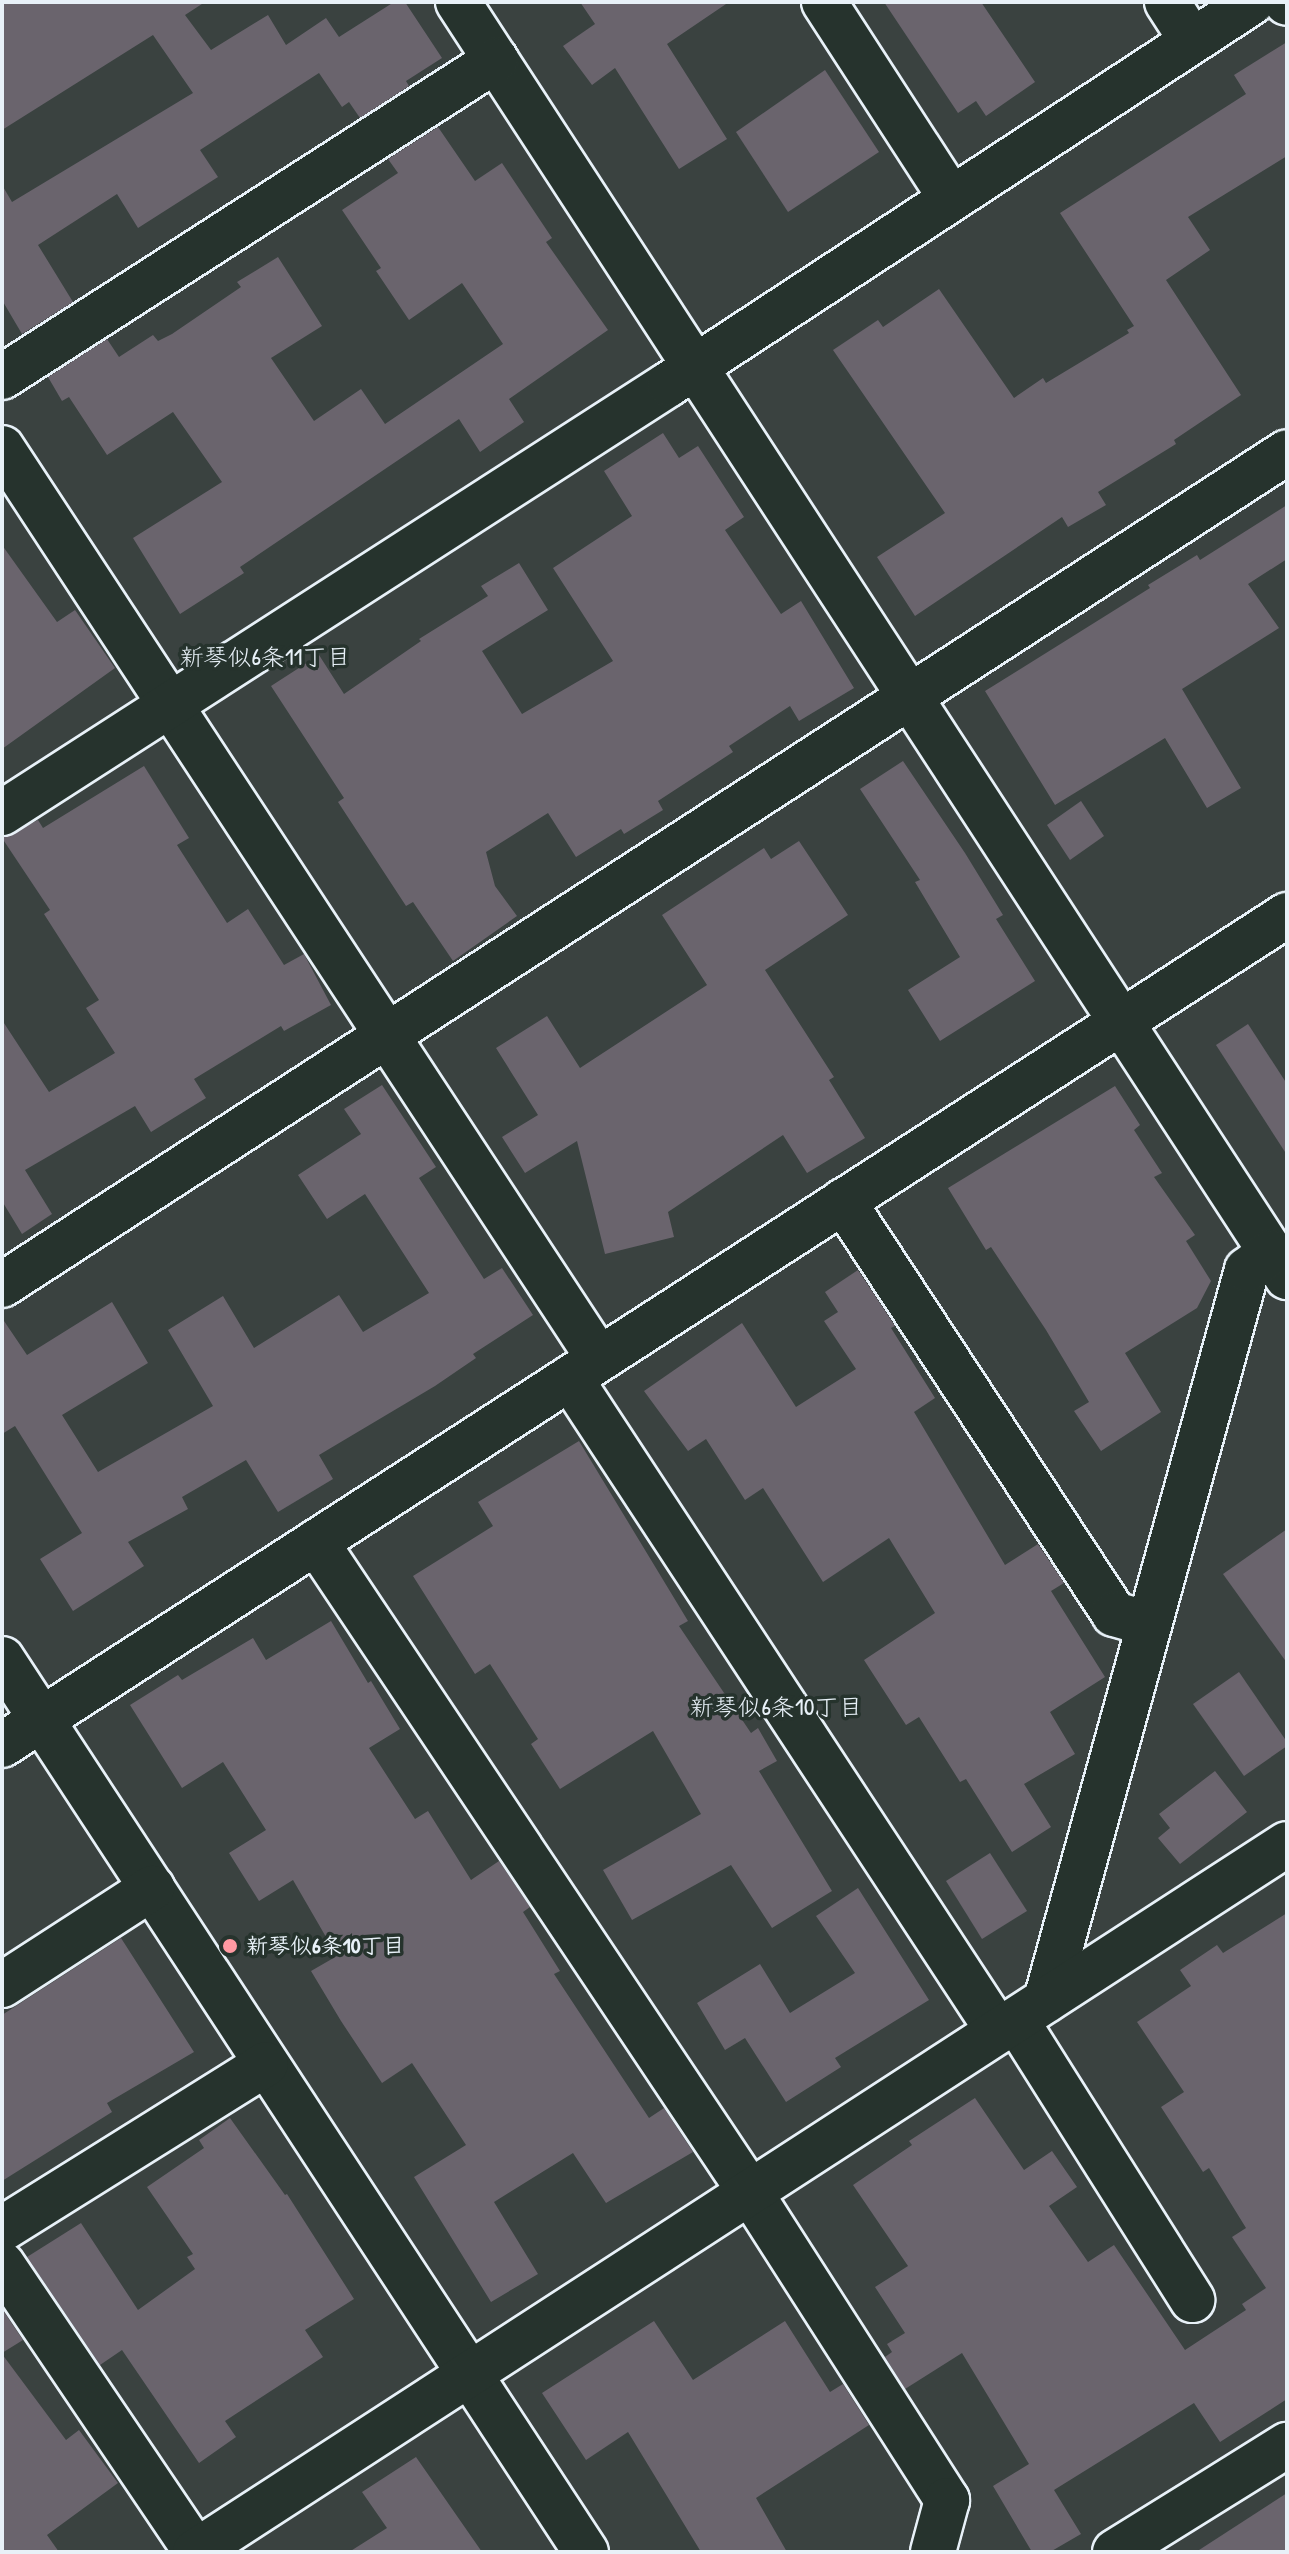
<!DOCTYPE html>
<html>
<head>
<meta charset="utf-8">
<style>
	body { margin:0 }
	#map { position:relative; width:1289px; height:2554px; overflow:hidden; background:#3a4240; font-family:"Patrick Hand","Klee One",sans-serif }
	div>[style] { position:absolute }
	.building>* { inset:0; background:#6a646d }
	.roads { filter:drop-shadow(2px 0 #e8f1f8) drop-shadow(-2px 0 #e8f1f8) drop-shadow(0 2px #e8f1f8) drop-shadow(0 -2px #e8f1f8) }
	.minor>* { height:44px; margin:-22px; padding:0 22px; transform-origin:22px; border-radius:22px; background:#26332d }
	.dots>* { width:22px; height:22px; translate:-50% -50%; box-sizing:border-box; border:4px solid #26332d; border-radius:50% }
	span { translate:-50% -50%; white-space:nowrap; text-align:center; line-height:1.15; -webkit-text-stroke:7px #26332d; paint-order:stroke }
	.poi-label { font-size:22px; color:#e8f1f8; font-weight:700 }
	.left { translate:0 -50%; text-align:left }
	.neighbourhood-label { font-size:24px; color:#e8f1f8 }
	.frame { position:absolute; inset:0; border:4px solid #e8f1f8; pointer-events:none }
</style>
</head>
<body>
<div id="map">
	<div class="building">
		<div style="clip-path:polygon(2px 2px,205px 2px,185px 15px,211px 50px,268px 15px,286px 45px,326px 18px,339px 37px,394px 2px,405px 2px,442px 58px,406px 81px,409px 86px,360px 118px,349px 102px,342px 107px,319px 73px,200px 150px,218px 177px,138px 228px,117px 194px,38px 245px,73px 302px,22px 334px,2px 300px,2px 185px,12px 202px,193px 93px,153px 35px,2px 130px)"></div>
		<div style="clip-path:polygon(580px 2px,729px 2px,667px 44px,727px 139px,679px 169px,615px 68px,592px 85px,563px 46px,595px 24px)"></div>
		<div style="clip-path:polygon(884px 2px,981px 2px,1035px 82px,986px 116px,976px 101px,958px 113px)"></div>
		<div style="clip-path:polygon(1287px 42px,1287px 156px,1188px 217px,1210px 250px,1166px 280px,1241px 395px,1174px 440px,1176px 444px,1098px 492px,1106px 505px,1068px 527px,1062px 517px,915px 616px,877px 557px,945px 513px,833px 350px,878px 320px,883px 327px,939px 289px,1014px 398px,1043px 378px,1046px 383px,1129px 333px,1127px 330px,1134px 326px,1060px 213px,1246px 94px,1234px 75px)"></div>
		<div style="clip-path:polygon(825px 70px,879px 152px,788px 212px,736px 132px)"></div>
		<div style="clip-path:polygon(438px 127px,475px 181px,502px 163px,552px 238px,546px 242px,608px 330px,509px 399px,524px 422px,480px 452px,459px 419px,240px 567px,244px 573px,180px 614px,133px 538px,222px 482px,173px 412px,107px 455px,69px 397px,62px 401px,48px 377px,107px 339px,119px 357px,153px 335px,158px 341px,172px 334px,241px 287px,237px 282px,278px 257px,322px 326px,271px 358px,314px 421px,361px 389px,385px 424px,503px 344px,462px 283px,409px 320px,376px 271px,381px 268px,342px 210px,398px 173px,388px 159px)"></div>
		<div style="clip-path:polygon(663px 433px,679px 458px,698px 446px,744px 517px,725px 530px,781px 614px,801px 601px,854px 688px,799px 721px,790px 706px,729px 746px,733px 752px,658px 801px,663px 810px,624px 834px,621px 829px,576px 857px,548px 813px,486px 852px,495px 886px,517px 916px,453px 961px,413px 902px,406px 906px,338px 802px,344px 798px,271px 686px,319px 655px,344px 694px,421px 641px,419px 639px,488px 596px,481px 586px,519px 563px,548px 610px,482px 651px,522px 714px,613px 661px,553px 568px,632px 516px,604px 471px)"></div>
		<div style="clip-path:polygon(1287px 505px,1287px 559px,1248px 584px,1279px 628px,1182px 689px,1241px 788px,1207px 808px,1165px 738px,1055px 805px,985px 691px,1150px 588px,1148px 585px,1197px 555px,1200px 560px)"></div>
		<div style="clip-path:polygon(2px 545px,57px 622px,75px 610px,115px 668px,2px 749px)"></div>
		<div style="clip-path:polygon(903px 761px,965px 853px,1003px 915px,996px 919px,1035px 981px,940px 1041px,908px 990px,960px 957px,915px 882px,920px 880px,860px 789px)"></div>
		<div style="clip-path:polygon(144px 766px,189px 838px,177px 845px,227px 923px,248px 909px,284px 965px,304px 954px,331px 1005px,284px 1031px,281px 1026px,194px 1079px,206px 1098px,151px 1132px,135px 1106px,25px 1170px,52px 1214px,22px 1234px,2px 1201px,2px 1020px,49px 1092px,115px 1053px,86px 1008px,99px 1000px,44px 914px,50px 910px,2px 838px,38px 820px,43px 828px)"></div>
		<div style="clip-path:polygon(1081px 801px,1104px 836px,1070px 860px,1047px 825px)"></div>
		<div style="clip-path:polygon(799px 841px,848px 915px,765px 970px,834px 1077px,829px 1080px,865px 1138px,807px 1173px,783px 1135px,668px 1212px,674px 1237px,605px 1254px,577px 1141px,525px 1173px,502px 1137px,538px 1115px,496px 1048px,547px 1016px,580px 1068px,707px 985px,662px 915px,764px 848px,771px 859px)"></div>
		<div style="clip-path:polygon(1248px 1024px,1287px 1084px,1287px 1155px,1216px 1045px)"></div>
		<div style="clip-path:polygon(382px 1085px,436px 1167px,419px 1178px,484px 1279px,502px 1268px,533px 1315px,473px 1354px,476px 1358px,435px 1386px,319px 1455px,333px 1479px,278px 1512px,246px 1460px,182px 1497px,188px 1509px,128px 1542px,144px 1566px,73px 1611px,40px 1559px,82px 1533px,15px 1426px,2px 1434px,2px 1318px,27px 1355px,112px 1302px,148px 1363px,62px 1415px,98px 1472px,213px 1406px,168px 1330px,223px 1296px,254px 1348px,339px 1295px,363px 1332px,429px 1293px,365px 1194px,327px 1219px,298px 1175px,361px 1134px,344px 1109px)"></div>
		<div style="clip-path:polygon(1115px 1086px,1140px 1125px,1134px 1130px,1162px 1173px,1154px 1177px,1195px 1235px,1186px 1241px,1211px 1281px,1197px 1308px,1125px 1353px,1161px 1412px,1101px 1451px,1074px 1411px,1089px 1402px,1046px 1330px,991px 1247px,986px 1250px,948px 1188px)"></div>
		<div style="clip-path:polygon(858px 1270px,895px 1326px,891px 1328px,935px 1398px,914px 1412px,1005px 1565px,1038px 1544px,1064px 1583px,1051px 1591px,1105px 1677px,1050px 1712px,1075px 1754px,1024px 1784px,1051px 1827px,1012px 1852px,966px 1779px,960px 1782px,919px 1717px,906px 1725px,864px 1660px,935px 1613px,889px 1538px,823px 1582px,763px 1488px,745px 1500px,706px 1439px,688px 1451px,644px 1391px,742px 1323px,796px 1407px,856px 1369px,824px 1321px,838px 1312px,825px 1292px)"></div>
		<div style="clip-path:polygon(579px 1441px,688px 1621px,679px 1626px,751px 1733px,758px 1728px,777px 1761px,759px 1771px,832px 1891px,772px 1928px,731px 1865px,632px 1920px,603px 1870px,701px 1814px,653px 1731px,560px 1789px,531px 1744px,538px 1739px,490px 1664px,475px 1674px,413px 1576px,493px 1526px,478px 1502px)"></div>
		<div style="clip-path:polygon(1287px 1529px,1287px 1663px,1223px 1574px)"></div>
		<div style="clip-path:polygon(331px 1621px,368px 1683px,371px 1681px,400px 1729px,369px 1748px,415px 1819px,428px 1811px,471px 1880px,499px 1861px,530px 1907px,523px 1912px,560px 1971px,554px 1974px,649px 2118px,664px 2108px,693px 2152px,606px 2203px,573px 2153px,494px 2202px,538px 2274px,491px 2302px,414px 2177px,466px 2145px,412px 2063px,382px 2083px,341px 2021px,311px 1971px,337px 1956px,293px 1880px,259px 1901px,229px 1853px,266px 1830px,223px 1762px,182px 1788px,130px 1705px,178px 1675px,182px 1680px,253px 1638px,266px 1660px)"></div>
		<div style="clip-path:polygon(1239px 1672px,1287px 1742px,1287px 1746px,1244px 1776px,1193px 1704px)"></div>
		<div style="clip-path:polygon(1215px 1771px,1247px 1812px,1180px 1864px,1158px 1838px,1170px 1828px,1159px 1814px)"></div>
		<div style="clip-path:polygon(990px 1853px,1027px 1911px,982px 1939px,946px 1881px)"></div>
		<div style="clip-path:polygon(858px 1888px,929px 2000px,835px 2058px,841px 2067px,786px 2102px,745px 2038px,725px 2050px,697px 2003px,760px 1964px,790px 2013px,855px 1973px,816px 1916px)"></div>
		<div style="clip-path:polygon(1287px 1913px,1287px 2399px,1220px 2442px,1194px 2403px,1054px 2490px,1081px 2534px,1050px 2552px,1032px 2552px,993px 2486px,1029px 2464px,962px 2353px,905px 2389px,885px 2357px,892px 2352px,887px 2344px,905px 2333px,875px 2287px,908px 2266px,853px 2185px,912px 2145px,909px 2141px,975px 2098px,1024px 2170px,1052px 2151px,1077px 2187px,1049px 2206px,1088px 2262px,1114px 2245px,1185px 2350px,1246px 2310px,1242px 2304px,1266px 2288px,1232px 2237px,1246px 2228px,1209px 2168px,1203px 2172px,1161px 2107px,1184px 2092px,1137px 2022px,1191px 1986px,1180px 1970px,1217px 1945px,1223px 1953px)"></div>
		<div style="clip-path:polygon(121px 1938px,194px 2052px,107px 2103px,112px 2112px,2px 2181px,2px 2015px)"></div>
		<div style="clip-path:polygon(230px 2118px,285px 2195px,287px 2194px,354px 2299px,305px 2330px,323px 2357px,225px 2421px,236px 2437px,199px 2463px,122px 2350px,100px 2365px,27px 2257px,81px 2223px,138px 2310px,195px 2269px,187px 2257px,193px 2254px,147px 2187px,204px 2148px,199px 2140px)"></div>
		<div style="clip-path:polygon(2px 2309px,23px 2340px,2px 2353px)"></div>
		<div style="clip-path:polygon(654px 2321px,693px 2380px,785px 2321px,830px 2392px,843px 2384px,869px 2425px,756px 2498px,787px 2552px,701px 2552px,628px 2432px,586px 2460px,542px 2393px)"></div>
		<div style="clip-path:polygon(2px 2354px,66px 2440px,79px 2430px,118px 2483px,47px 2535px,59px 2552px,2px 2552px)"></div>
		<div style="clip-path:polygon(416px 2457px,482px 2552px,349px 2552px,387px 2528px,362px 2492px)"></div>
		<div style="clip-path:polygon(1287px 2493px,1287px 2552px,1196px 2552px)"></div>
	</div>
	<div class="roads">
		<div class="minor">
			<div style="left:458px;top:2px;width:1521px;rotate:56.97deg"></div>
			<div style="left:824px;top:2px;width:232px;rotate:57.1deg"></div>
			<div style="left:1167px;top:2px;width:46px;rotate:57.3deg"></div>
			<div style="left:1286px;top:2px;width:1px;rotate:45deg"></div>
			<div style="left:2px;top:377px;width:587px;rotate:-32.69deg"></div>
			<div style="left:2px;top:448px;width:1089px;rotate:56.76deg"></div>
			<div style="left:2px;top:813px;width:793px;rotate:-32.75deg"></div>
			<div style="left:669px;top:384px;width:697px;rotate:-33.23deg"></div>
			<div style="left:843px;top:1201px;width:494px;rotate:56.7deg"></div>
			<div style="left:1114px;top:1614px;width:35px;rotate:16deg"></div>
			<div style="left:2px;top:1285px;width:1531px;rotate:-32.95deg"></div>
			<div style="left:570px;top:1378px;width:781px;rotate:56.76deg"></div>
			<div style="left:316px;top:1542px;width:782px;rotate:56.27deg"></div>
			<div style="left:750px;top:2192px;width:366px;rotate:57.4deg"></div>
			<div style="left:947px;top:2500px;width:54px;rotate:105.1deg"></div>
			<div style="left:2px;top:1659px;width:1067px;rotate:56.82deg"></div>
			<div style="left:2px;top:1745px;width:1530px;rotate:-32.86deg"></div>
			<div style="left:2px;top:1985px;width:179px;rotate:-32.9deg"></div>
			<div style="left:1046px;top:2000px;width:757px;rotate:-74.61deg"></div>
			<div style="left:1247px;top:1270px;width:30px;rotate:-37deg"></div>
			<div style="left:1016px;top:2020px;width:331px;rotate:57.8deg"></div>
			<div style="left:2px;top:2229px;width:311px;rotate:-32deg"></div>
			<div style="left:2px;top:2264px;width:347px;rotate:56deg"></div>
			<div style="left:195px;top:2552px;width:1301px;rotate:-32.96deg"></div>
			<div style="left:1115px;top:2552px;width:203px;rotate:-31.9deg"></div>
		</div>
	</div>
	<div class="dots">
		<div style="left:230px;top:1946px;background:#ff9aa2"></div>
	</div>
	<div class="poi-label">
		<span class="left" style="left:246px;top:1946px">新琴似6条10丁目</span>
	</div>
	<div class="neighbourhood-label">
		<span style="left:265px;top:657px">新琴似6条11丁目</span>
		<span style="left:776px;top:1707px">新琴似6条10丁目</span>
	</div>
	<div class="frame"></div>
</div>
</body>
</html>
